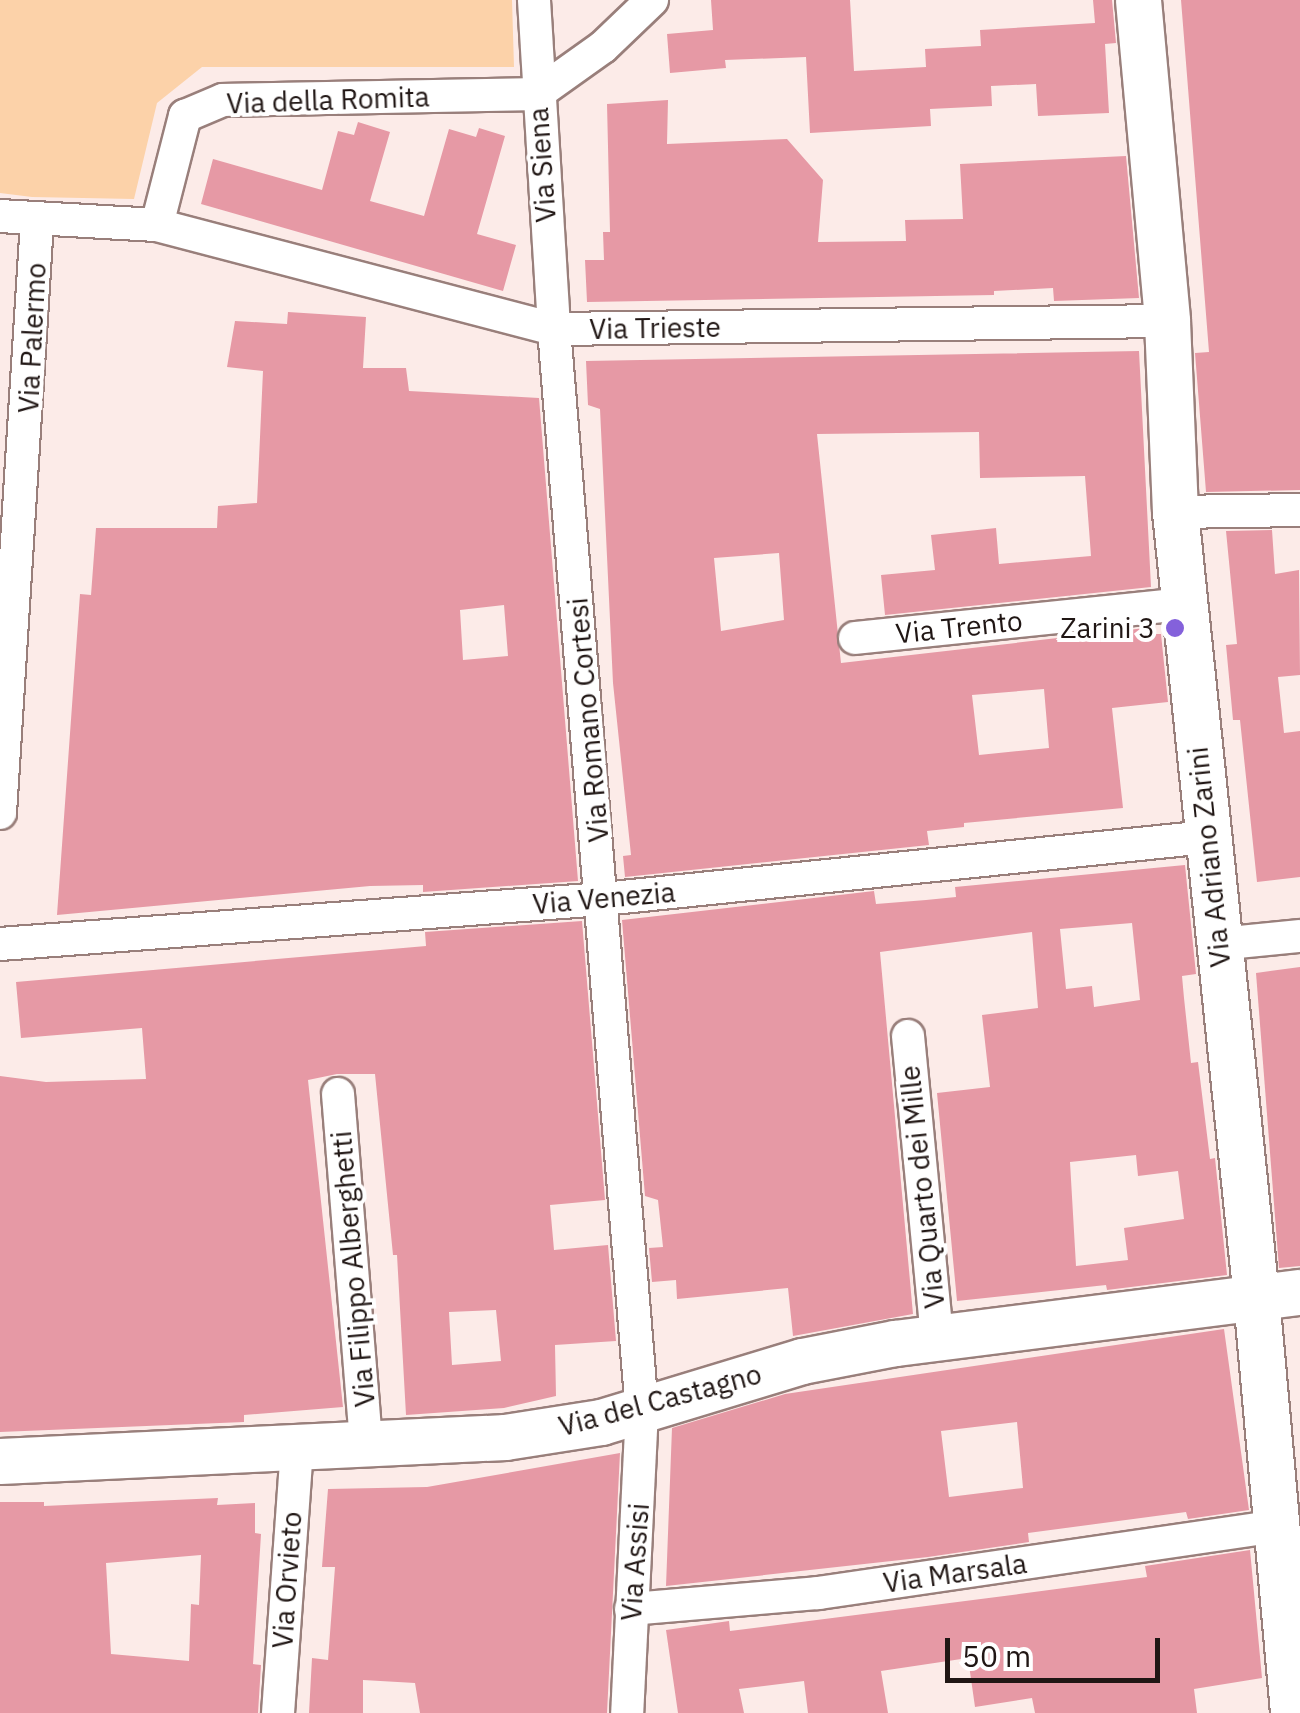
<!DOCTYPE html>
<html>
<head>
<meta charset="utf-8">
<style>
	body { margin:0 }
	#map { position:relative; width:1300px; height:1713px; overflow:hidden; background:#fcebe8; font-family:"IBM Plex Sans",sans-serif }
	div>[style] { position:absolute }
	.green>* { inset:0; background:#fcd2a9 }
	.building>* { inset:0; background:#e699a5 }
	.roads { filter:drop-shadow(2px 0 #997f7b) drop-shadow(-2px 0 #997f7b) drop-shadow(0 2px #997f7b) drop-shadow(0 -2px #997f7b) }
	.street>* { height:32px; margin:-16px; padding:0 16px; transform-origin:16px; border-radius:16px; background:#fff }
	.secondary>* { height:45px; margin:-22.5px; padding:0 22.5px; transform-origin:22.5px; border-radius:22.5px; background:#fff }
	.dots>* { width:28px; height:28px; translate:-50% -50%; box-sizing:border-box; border:5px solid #fff; border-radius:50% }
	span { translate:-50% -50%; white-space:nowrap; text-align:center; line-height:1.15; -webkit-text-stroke:8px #fff; paint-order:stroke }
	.street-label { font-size:28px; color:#201614 }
	.poi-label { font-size:28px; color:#201614 }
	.right { translate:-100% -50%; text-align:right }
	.scale { position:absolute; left:945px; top:1638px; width:215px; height:45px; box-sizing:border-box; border:5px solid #201614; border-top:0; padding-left:12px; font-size:30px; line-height:35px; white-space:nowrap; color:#201614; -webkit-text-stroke:8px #fff; paint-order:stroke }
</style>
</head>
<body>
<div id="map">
	<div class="green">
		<div style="clip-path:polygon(0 0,512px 0,514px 67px,202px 67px,157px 103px,134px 199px,32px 197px,0 193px)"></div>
	</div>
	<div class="building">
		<div style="clip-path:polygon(711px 0,850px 0,854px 71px,926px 67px,925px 49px,981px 46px,980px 30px,1095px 23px,1093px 0,1112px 0,1116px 43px,1105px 44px,1109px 113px,1038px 116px,1036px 84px,991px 86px,992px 106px,930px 109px,931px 126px,810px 133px,806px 57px,725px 60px,726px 68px,670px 73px,667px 34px,713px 30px)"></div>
		<div style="clip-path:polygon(1181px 0,1300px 0,1300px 490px,1206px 492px,1195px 353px,1209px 352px)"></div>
		<div style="clip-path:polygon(668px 100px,667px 144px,787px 139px,823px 180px,818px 242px,906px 241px,905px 220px,963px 219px,960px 164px,1126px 156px,1139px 298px,1054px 301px,1053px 288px,994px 291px,994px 295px,587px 302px,585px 260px,604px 260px,603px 232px,610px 232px,607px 104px)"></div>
		<div style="clip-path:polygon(358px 122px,390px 132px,370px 201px,424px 216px,449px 129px,476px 137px,479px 128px,505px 136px,477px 234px,516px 245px,503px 291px,201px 204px,213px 159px,322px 190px,338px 131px,354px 135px)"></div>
		<div style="clip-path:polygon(evenodd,288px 312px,366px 317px,363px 368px,406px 368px,409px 391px,539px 398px,578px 881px,423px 892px,423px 885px,370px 886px,57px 915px,80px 594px,91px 595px,96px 528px,217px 528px,218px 506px,257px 503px,263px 371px,227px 367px,235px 321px,287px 324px,288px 312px,504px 605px,508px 656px,463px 660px,460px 610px,504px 605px)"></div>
		<div style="clip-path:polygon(evenodd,1139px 351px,1151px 587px,885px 615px,881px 575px,935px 570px,931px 535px,996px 528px,999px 564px,1091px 556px,1085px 476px,980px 478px,979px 432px,817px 434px,841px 663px,1154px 627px,1155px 634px,1161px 634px,1168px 702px,1112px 708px,1123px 808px,964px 823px,964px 827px,927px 831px,929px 845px,625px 877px,623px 856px,631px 855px,613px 683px,600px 409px,588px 405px,586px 361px,1139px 351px,779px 553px,784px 620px,721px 631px,714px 558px,779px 553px,1139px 351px,1044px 689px,1049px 748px,979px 755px,972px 695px,1044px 689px)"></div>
		<div style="clip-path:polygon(1272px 530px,1275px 574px,1299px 570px,1300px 675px,1278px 677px,1284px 733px,1300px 731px,1300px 877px,1257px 882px,1240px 720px,1233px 720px,1226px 645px,1237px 644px,1226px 531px)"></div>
		<div style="clip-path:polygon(evenodd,1185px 865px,1196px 974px,1182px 976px,1184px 998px,1191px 1063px,1198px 1062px,1210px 1159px,1215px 1158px,1227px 1275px,1107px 1290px,1106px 1285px,957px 1301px,937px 1093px,990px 1087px,982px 1015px,1038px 1008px,1032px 932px,880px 952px,913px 1314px,793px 1336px,788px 1288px,677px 1299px,676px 1280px,652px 1282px,649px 1248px,663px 1247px,658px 1200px,645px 1196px,622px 920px,874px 891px,876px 904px,926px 900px,956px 897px,955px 887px,1185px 865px,1132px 923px,1140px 1000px,1094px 1007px,1092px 986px,1066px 989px,1060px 929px,1132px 923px,1185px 865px,1136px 1155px,1138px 1176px,1178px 1171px,1184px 1219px,1124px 1228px,1128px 1260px,1076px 1266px,1070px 1162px,1136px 1155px)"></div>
		<div style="clip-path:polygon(evenodd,582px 921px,605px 1200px,550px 1205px,554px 1250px,608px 1245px,616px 1341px,555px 1345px,556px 1396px,504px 1408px,406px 1415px,397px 1255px,393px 1255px,375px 1074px,337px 1074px,308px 1080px,343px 1407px,244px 1415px,244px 1422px,0 1432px,0 1076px,46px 1082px,146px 1079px,142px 1028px,21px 1038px,16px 982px,426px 946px,425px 932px,582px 921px,496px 1310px,501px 1361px,452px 1365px,449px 1312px,496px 1310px)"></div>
		<div style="clip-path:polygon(1300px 967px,1300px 1266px,1279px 1268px,1256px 973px)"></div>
		<div style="clip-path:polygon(evenodd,1224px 1329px,1249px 1510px,1188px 1519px,1186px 1512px,1028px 1533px,1029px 1542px,928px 1557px,666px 1586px,672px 1428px,785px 1394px,1224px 1329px,1017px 1422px,1023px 1488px,949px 1497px,941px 1431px,1017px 1422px)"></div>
		<div style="clip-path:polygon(620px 1453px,607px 1713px,420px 1713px,415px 1683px,363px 1680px,363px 1713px,309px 1713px,312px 1658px,328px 1660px,335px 1567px,322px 1567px,328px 1489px,427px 1487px)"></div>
		<div style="clip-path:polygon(evenodd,218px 1498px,217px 1505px,255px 1503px,255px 1533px,261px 1534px,253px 1664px,261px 1665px,258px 1713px,0 1713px,0 1502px,44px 1502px,44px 1506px,218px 1498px,201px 1555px,199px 1605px,191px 1604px,189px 1661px,111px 1654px,106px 1563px,201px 1555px)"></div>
		<div style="clip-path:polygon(1250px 1550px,1262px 1678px,1194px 1689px,1197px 1713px,1035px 1713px,1032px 1698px,975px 1707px,968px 1658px,881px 1671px,888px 1713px,808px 1713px,804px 1681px,739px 1689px,744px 1713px,678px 1713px,666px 1630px,729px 1621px,730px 1631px,1019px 1594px,1147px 1577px,1145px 1566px)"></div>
	</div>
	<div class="roads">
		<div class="street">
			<div style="left:534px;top:0;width:330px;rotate:86.5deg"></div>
			<div style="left:554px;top:329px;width:1085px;rotate:85.35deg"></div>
			<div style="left:642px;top:1410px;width:303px;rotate:92.8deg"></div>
			<div style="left:0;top:216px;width:157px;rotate:3.3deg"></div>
			<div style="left:157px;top:225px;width:113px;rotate:-75.6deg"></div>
			<div style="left:185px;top:116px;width:41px;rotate:-22.8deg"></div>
			<div style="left:223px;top:100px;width:314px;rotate:-1.1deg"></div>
			<div style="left:537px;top:94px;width:81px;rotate:-35.5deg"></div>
			<div style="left:603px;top:47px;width:68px;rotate:-43.8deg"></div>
			<div style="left:157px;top:225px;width:410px;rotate:14.7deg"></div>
			<div style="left:554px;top:329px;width:613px;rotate:-0.75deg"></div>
			<div style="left:1175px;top:512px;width:125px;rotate:-0.9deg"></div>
			<div style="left:855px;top:638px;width:330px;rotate:-5.9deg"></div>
			<div style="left:0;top:813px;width:592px;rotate:-86.42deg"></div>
			<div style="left:0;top:944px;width:605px;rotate:-4.27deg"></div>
			<div style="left:603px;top:899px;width:607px;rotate:-5.86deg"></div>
			<div style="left:1218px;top:944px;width:82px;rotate:-5.6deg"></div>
			<div style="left:908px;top:1036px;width:303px;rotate:84.5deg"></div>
			<div style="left:338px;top:1094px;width:351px;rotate:85.4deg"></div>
			<div style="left:631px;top:1609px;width:188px;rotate:-4.9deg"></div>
			<div style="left:818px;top:1593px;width:464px;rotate:-8.3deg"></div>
			<div style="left:278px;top:1713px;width:266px;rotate:-85.9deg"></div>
		</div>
		<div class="secondary">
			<div style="left:1138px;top:0;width:322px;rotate:84.8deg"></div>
			<div style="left:1167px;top:321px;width:191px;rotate:87.6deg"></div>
			<div style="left:1175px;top:512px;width:789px;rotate:84.11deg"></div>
			<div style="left:1256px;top:1297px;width:418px;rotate:84.9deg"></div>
			<div style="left:0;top:1461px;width:506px;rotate:-2.72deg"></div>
			<div style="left:505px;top:1437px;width:97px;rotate:-8.9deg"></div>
			<div style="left:601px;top:1422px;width:210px;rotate:-16.9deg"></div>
			<div style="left:802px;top:1361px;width:95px;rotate:-11deg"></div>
			<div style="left:895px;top:1343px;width:408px;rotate:-7.2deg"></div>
		</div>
	</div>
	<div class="dots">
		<div style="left:1175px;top:628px;background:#8461db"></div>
	</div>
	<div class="street-label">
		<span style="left:328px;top:100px;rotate:-2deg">Via della Romita</span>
		<span style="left:542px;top:165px;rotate:-94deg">Via Siena</span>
		<span style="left:655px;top:328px;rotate:-1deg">Via Trieste</span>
		<span style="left:32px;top:338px;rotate:-87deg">Via Palermo</span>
		<span style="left:959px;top:627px;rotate:-6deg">Via Trento</span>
		<span style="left:588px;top:720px;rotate:-95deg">Via Romano Cortesi</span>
		<span style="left:1209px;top:857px;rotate:-96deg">Via Adriano Zarini</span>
		<span style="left:604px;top:898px;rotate:-5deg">Via Venezia</span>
		<span style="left:922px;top:1187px;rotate:-96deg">Via Quarto dei Mille</span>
		<span style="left:353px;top:1269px;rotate:-95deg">Via Filippo Alberghetti</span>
		<span style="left:660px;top:1400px;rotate:-15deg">Via del Castagno</span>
		<span style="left:635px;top:1562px;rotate:-86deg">Via Assisi</span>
		<span style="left:955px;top:1573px;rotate:-8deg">Via Marsala</span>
		<span style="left:287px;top:1580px;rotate:-86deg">Via Orvieto</span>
	</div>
	<div class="poi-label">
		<span class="right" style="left:1155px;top:628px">Zarini 3</span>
	</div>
	<div class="scale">50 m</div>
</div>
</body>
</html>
